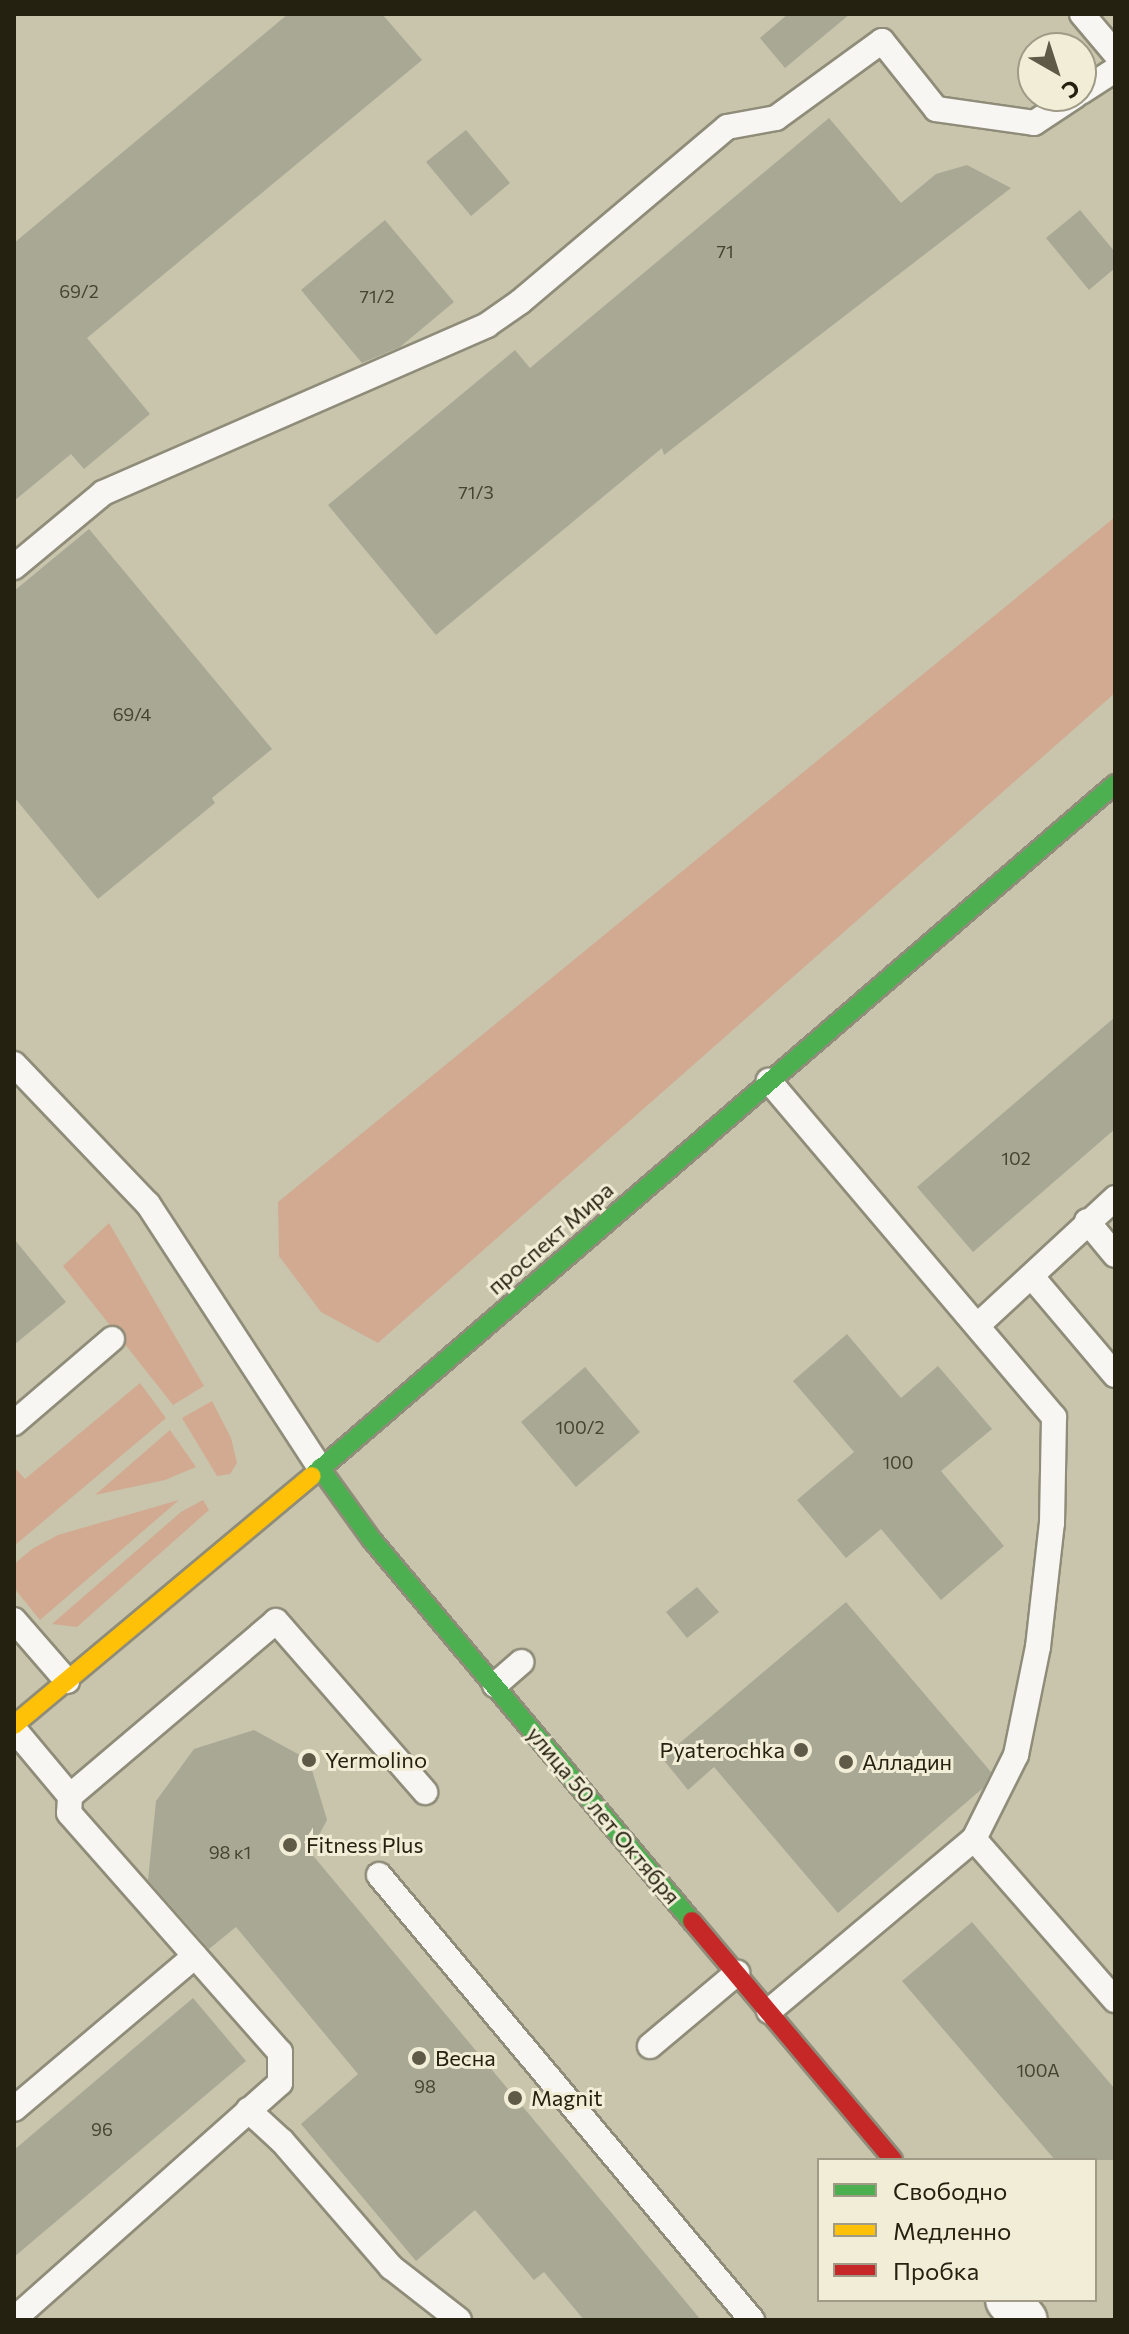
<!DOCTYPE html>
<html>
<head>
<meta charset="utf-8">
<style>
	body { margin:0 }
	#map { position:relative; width:1129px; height:2334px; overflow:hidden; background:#c8c5ac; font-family:Commissioner,sans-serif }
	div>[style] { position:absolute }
	.green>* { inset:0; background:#d1aa91 }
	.building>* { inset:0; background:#a8a895 }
	.roads { filter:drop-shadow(2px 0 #8f8c79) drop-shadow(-2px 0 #8f8c79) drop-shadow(0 2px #8f8c79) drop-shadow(0 -2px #8f8c79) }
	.lane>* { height:24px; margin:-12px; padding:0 12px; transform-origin:12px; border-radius:12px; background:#f7f6f3 }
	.street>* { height:44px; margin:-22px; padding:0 22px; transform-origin:22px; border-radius:22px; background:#f7f6f3 }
	.fast>* { height:18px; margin:-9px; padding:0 9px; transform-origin:9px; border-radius:9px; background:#4caf50 }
	.slow>* { height:18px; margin:-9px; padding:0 9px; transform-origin:9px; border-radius:9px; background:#ffc107 }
	.jam>* { height:18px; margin:-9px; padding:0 9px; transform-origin:9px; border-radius:9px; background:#c62828 }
	.dots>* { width:22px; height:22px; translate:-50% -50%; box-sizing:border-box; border:4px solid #f1edd6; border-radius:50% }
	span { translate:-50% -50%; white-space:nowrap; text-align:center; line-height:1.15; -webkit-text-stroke:6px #f1edd6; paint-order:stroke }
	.number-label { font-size:18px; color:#464331 }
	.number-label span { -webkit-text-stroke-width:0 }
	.street-label { font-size:22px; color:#252110 }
	.poi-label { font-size:22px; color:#252110 }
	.right { translate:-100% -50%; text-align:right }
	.left { translate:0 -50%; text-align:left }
	.frame { position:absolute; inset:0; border:16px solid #252110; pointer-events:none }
	.legend { position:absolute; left:817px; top:2158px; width:280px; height:144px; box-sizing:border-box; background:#f1edd6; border:2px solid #9f9b87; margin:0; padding:10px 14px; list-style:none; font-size:24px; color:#252110 }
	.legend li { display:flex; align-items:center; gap:16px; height:40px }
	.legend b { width:40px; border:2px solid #9f9b87 }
	.north { position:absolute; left:1017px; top:32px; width:80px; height:80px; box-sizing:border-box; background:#f1edd6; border:2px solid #9f9b87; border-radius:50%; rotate:141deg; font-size:22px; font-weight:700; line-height:32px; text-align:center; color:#252110 }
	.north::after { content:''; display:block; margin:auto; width:28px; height:36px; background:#5e5a47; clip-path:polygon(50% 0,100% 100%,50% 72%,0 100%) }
</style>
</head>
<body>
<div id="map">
	<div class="green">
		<div style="clip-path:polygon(1115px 517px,1115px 693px,378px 1343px,321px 1312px,279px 1256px,278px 1202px)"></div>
		<div style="clip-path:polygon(109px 1223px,204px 1386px,173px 1405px,63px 1266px)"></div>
		<div style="clip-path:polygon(140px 1383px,166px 1418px,14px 1546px,14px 1467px,25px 1479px)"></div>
		<div style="clip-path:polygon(212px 1401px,231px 1438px,237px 1463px,230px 1474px,217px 1476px,182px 1418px)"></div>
		<div style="clip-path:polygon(170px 1430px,196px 1467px,165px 1480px,95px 1495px)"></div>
		<div style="clip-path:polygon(179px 1500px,40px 1620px,14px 1588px,14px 1564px,32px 1549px,58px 1535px)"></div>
		<div style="clip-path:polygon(203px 1500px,209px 1510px,77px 1627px,52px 1624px,181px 1512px)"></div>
	</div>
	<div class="building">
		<div style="clip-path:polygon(288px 14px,382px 14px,422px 60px,87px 338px,150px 414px,84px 469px,71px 454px,14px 501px,14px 243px)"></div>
		<div style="clip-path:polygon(788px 14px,850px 14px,785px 68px,760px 38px)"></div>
		<div style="clip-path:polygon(829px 118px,901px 203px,936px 174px,967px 165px,1011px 188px,664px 455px,662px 448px,436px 635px,328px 505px,515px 350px,530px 368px)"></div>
		<div style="clip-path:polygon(466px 130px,510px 183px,471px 216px,426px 162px)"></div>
		<div style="clip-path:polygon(1080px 210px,1115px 252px,1115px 268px,1089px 290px,1046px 238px)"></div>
		<div style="clip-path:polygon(385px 220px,454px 302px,400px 347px,362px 363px,301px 290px)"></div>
		<div style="clip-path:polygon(89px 529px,272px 749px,212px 798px,215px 803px,98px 899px,14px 797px,14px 591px)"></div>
		<div style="clip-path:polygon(1115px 1017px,1115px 1129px,973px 1252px,917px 1187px)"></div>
		<div style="clip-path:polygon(14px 1239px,66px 1302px,14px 1345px)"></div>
		<div style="clip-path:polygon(847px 1334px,901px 1398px,938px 1366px,992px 1429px,941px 1471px,1004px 1546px,941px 1600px,881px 1529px,846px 1558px,797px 1500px,854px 1452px,793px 1381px)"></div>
		<div style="clip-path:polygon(585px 1367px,640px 1432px,576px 1487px,521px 1422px)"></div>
		<div style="clip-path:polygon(697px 1587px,719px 1612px,687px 1638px,666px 1612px)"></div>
		<div style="clip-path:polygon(846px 1602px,991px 1772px,983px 1788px,838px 1913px,714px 1767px,688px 1790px,662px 1758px)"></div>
		<div style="clip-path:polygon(254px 1730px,309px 1760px,327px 1820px,310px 1852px,701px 2320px,584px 2320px,544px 2272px,534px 2280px,475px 2210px,416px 2261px,301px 2124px,358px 2074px,236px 1927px,209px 1949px,148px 1880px,156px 1801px,194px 1749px)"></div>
		<div style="clip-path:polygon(972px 1922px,1115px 2089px,1115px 2160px,1055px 2160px,902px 1981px)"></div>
		<div style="clip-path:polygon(193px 1998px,246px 2061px,14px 2257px,14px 2150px)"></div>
	</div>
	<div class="roads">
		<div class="lane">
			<div style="left:1082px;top:14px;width:51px;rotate:49.8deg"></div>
			<div style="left:1081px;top:92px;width:40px;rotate:-32.9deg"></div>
			<div style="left:14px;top:567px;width:116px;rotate:-39.7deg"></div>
			<div style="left:103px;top:493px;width:419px;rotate:-23.6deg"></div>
			<div style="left:487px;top:325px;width:40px;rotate:-34.9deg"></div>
			<div style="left:520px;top:302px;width:271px;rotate:-40.2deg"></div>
			<div style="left:727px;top:127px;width:50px;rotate:-10.4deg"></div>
			<div style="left:776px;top:118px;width:131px;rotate:-36deg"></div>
			<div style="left:882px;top:41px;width:87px;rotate:51.5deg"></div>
			<div style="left:936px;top:109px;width:99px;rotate:8.1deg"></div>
			<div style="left:1034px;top:123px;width:49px;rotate:-33.4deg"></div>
			<div style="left:14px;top:1064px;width:194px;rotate:46.3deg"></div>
			<div style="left:148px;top:1204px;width:315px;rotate:56.9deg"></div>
			<div style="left:1087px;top:1221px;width:44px;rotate:50.5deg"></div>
			<div style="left:1033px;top:1278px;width:127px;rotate:49.8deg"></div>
			<div style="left:978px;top:1325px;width:187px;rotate:-42.8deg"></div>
			<div style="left:14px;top:1423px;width:129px;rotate:-40.6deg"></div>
			<div style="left:14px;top:1620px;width:81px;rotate:49deg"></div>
			<div style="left:495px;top:1685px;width:35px;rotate:-41deg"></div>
			<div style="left:14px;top:1729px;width:87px;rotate:50.1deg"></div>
			<div style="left:70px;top:1796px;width:17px;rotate:93deg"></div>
			<div style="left:69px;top:1813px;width:319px;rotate:48.6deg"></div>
			<div style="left:280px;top:2052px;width:31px;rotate:90deg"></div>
			<div style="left:280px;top:2083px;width:356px;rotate:138.4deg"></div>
			<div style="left:70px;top:1796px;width:270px;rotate:-40.3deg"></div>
			<div style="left:276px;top:1621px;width:227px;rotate:48.9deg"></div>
			<div style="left:974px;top:1839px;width:214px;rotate:48.8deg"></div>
			<div style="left:379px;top:1875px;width:581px;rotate:50.03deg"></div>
			<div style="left:769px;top:2011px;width:268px;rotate:-40deg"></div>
			<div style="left:974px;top:1839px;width:94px;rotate:-63.4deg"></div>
			<div style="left:1016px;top:1755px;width:110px;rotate:-78.5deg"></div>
			<div style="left:1038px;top:1647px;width:125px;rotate:-83.6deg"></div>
			<div style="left:1052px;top:1523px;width:106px;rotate:-88.9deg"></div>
			<div style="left:1054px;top:1417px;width:441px;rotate:-130.3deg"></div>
			<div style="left:650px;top:2046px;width:114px;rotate:-40deg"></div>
			<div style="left:14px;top:2109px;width:237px;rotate:-40.2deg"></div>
			<div style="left:248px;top:2110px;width:46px;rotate:42.4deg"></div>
			<div style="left:282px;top:2141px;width:167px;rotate:49.1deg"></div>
			<div style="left:391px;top:2267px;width:86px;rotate:37.9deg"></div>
		</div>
		<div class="street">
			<div style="left:1008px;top:2300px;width:26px;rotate:50deg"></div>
		</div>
		<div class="fast">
			<div style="left:320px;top:1468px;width:89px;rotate:54.2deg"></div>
			<div style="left:372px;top:1540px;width:498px;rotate:50deg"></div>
			<div style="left:312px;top:1476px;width:1060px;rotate:-40.75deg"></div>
		</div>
		<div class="slow">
			<div style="left:14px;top:1725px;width:388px;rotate:-39.9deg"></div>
		</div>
		<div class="jam">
			<div style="left:692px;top:1921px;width:312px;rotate:49.9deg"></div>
		</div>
	</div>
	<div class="dots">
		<div style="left:801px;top:1750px;background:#5e5a47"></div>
		<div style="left:309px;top:1760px;background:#5e5a47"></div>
		<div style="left:846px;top:1762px;background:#5e5a47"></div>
		<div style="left:290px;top:1845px;background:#5e5a47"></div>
		<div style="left:419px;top:2058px;background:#5e5a47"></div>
		<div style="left:515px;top:2098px;background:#5e5a47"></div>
	</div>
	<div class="number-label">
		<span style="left:725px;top:251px">71</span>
		<span style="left:79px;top:291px">69/2</span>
		<span style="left:377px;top:296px">71/2</span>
		<span style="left:476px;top:492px">71/3</span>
		<span style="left:132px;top:714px">69/4</span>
		<span style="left:1016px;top:1158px">102</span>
		<span style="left:580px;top:1427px">100/2</span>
		<span style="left:898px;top:1462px">100</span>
		<span style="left:230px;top:1852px">98 к1</span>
		<span style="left:1038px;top:2070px">100А</span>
		<span style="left:425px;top:2086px">98</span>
		<span style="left:102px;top:2129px">96</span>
	</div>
	<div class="street-label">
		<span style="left:550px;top:1238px;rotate:-41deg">проспект Мира</span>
		<span style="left:604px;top:1815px;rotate:50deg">улица 50 лет Октября</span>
	</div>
	<div class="poi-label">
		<span class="right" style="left:785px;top:1750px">Pyaterochka</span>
		<span class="left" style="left:325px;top:1760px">Yermolino</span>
		<span class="left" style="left:862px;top:1762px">Алладин</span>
		<span class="left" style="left:306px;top:1845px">Fitness Plus</span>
		<span class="left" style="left:435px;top:2058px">Весна</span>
		<span class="left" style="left:531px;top:2098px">Magnit</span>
	</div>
	<div class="frame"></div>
	<ul class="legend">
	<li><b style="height:10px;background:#4caf50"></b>Свободно</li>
	<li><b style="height:10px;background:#ffc107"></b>Медленно</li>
	<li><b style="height:10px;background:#c62828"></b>Пробка</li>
	</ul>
	<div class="north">С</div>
</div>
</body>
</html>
